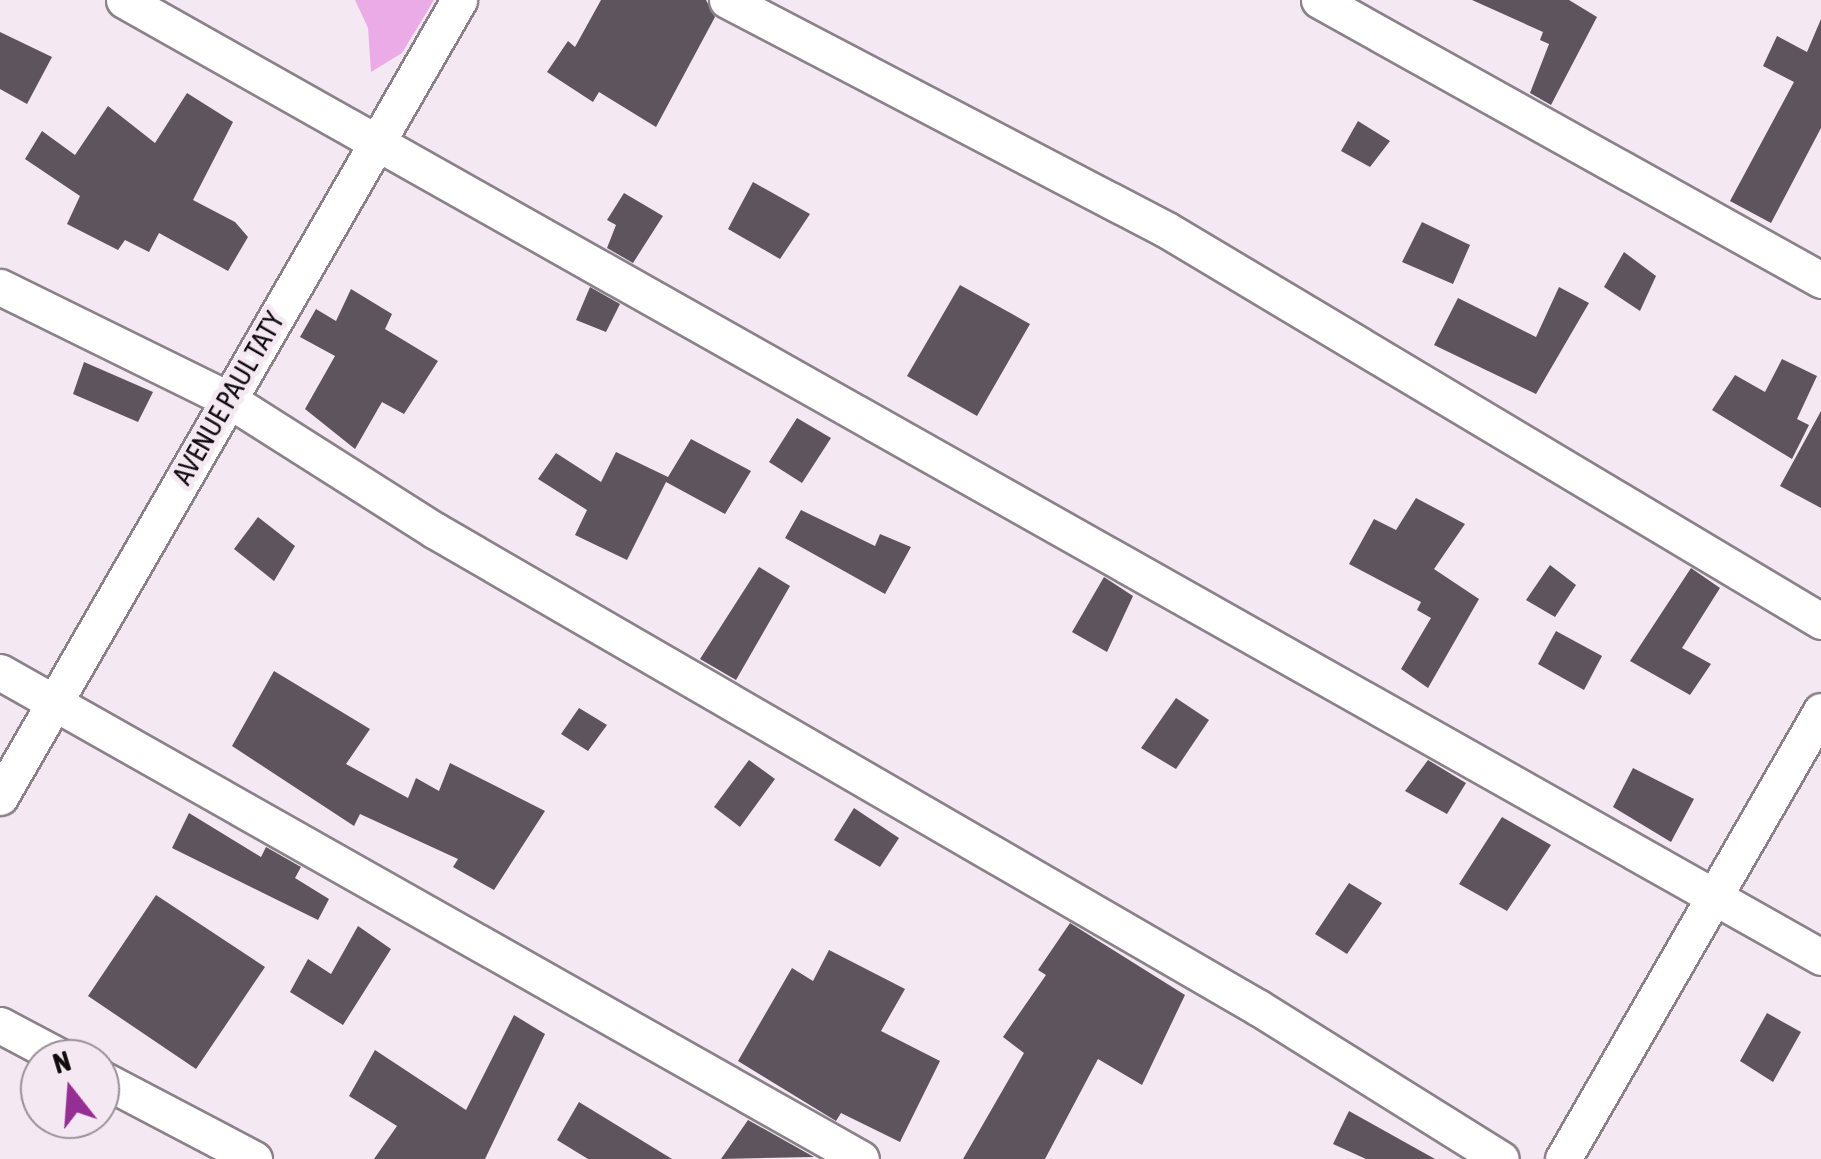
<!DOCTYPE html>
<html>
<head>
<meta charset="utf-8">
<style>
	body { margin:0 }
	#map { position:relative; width:1821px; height:1159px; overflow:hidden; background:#f4e9f3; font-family:"Asap Condensed",sans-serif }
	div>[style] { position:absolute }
	.green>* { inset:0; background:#eaabe7 }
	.building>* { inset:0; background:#5d545d }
	.roads { filter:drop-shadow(2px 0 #8b818a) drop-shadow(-2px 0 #8b818a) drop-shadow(0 2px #8b818a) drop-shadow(0 -2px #8b818a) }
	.minor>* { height:35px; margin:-17.5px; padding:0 17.5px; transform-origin:17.5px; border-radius:17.5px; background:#fff }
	span { translate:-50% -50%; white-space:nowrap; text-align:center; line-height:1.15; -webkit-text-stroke:10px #f4e9f3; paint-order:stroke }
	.street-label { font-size:28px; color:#0f0b0f }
	.north { position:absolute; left:20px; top:1039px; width:100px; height:100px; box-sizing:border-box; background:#f4e9f3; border:2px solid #989098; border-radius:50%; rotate:343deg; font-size:28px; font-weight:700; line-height:40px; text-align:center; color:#0f0b0f }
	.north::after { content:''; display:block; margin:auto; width:35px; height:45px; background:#952f95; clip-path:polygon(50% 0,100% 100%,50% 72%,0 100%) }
</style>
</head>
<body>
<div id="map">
	<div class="green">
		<div style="clip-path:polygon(355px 0,434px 0,402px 53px,371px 72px,368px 28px)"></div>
	</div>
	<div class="building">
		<div style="clip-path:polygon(601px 0,706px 0,715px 17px,656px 127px,599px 92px,593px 102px,547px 72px,568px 41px,575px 47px)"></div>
		<div style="clip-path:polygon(1472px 0,1569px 0,1597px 17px,1551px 105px,1530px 93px,1549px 44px,1540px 40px,1543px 32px)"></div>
		<div style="clip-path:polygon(1821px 19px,1821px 128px,1771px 223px,1730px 201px,1794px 82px,1763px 66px,1777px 36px,1807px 52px)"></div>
		<div style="clip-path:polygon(0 32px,52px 57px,27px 104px,0 89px)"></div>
		<div style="clip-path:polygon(187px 93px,233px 122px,193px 200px,235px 222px,248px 237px,228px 271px,159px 233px,149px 252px,125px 240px,118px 250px,67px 224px,80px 196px,25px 159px,42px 131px,75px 155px,108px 106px,155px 143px)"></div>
		<div style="clip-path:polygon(1358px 121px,1390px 141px,1370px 167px,1341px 151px)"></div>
		<div style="clip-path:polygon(753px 182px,810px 214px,780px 259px,728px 229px)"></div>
		<div style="clip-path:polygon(624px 193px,663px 216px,633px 263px,607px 248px,616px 225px,607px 220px)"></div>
		<div style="clip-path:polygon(1422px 222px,1470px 245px,1453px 284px,1402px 262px)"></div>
		<div style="clip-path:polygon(1624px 252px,1656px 276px,1640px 311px,1604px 287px)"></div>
		<div style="clip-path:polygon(960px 285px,1030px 324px,977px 416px,907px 376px)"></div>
		<div style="clip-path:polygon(590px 287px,620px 304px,606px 332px,576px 320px)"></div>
		<div style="clip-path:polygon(1559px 287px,1589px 303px,1536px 394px,1434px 345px,1458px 298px,1536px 337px)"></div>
		<div style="clip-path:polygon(351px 289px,392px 314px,385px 329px,438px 361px,404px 414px,382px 402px,355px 449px,305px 409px,335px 356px,300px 337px,316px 309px,336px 321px)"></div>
		<div style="clip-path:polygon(1782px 359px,1817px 376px,1797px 419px,1809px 425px,1792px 459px,1712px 410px,1735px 375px,1765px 392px)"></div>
		<div style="clip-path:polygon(84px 362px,153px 392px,138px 422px,73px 394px)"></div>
		<div style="clip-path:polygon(1821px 411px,1821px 508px,1780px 486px)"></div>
		<div style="clip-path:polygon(797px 418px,831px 438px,802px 483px,769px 462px)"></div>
		<div style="clip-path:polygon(691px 439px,751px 471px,725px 514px,666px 482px,627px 560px,575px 535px,587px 510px,538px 479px,556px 453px,601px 482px,616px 452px,668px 477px)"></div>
		<div style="clip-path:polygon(1416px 498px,1465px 524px,1434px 569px,1479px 599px,1428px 688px,1401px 669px,1431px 618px,1417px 610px,1421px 602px,1349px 564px,1374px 519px,1396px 530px)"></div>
		<div style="clip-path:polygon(801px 510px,875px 546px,880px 534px,911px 547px,885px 594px,785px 538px)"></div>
		<div style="clip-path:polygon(258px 517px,295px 546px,274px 581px,234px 549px)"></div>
		<div style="clip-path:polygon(1550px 565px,1576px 585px,1555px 617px,1526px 600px)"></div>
		<div style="clip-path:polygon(759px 567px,790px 586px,736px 680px,700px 659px)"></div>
		<div style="clip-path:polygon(1691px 568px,1720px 588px,1682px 648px,1711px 664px,1690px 695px,1630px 661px)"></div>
		<div style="clip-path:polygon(1104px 577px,1133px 596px,1107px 652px,1072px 632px)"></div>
		<div style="clip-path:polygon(1556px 631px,1602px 656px,1584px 690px,1538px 664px)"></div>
		<div style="clip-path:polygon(274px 671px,370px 729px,346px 764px,408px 798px,416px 778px,439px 791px,450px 763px,545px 811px,494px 890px,453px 867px,458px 859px,360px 814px,354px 826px,232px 746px)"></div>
		<div style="clip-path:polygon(1176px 698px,1209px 720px,1176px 769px,1141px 748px)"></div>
		<div style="clip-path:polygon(579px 708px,607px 725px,588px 751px,561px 734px)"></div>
		<div style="clip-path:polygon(749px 760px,775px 779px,740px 827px,714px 807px)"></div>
		<div style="clip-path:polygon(1428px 760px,1466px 783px,1447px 814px,1405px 791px)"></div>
		<div style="clip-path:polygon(1633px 768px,1694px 799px,1671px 842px,1613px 807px)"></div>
		<div style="clip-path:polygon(854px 808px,899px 838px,880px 867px,834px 840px)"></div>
		<div style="clip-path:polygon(189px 813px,261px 857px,266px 847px,301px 867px,295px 878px,329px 899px,318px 920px,172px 848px)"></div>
		<div style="clip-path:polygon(1502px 817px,1551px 845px,1507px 911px,1459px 884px)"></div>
		<div style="clip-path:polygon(1349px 883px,1382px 903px,1347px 954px,1315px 934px)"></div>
		<div style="clip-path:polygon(156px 895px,265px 967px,196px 1069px,88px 996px)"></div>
		<div style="clip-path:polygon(1070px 923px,1185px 995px,1142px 1085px,1098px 1059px,1045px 1159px,963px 1159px,1024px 1053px,1003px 1037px,1046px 975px,1038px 970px)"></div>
		<div style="clip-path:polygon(358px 926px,391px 949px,343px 1025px,290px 992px,308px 959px,331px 974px)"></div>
		<div style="clip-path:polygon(829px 950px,905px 989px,881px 1031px,940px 1061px,900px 1142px,841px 1113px,836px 1121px,738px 1061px,792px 968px,813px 981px)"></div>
		<div style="clip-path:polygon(1767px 1013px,1801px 1032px,1773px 1082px,1740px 1061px)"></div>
		<div style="clip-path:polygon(514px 1015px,545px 1034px,485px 1159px,374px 1159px,397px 1126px,349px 1096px,375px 1050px,466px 1110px)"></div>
		<div style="clip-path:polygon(579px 1102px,672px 1159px,588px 1159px,557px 1140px)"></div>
		<div style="clip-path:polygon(1349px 1111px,1435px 1159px,1366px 1159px,1333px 1144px)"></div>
		<div style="clip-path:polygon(748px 1120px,814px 1157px,721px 1159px)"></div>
	</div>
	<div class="roads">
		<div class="minor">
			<div style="left:124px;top:0;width:1948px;rotate:29.42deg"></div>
			<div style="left:727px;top:0;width:496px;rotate:27.6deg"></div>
			<div style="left:1167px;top:230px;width:762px;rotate:30.87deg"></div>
			<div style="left:1319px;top:0;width:575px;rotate:29.15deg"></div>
			<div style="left:0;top:287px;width:252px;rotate:26.2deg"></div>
			<div style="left:226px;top:398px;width:246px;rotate:32.4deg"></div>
			<div style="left:434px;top:530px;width:953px;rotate:30.09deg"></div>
			<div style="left:1259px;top:1008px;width:285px;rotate:32deg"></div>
			<div style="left:0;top:672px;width:989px;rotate:29.49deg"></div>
			<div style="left:0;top:797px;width:920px;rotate:-60.06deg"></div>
			<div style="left:0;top:1025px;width:72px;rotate:28deg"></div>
			<div style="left:100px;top:1078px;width:174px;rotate:27.7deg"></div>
			<div style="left:1563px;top:1159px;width:517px;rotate:-60.06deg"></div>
		</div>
	</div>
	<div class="street-label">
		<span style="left:228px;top:398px;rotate:-60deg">AVENUE PAUL TATY</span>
	</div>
	<div class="north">N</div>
</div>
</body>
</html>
